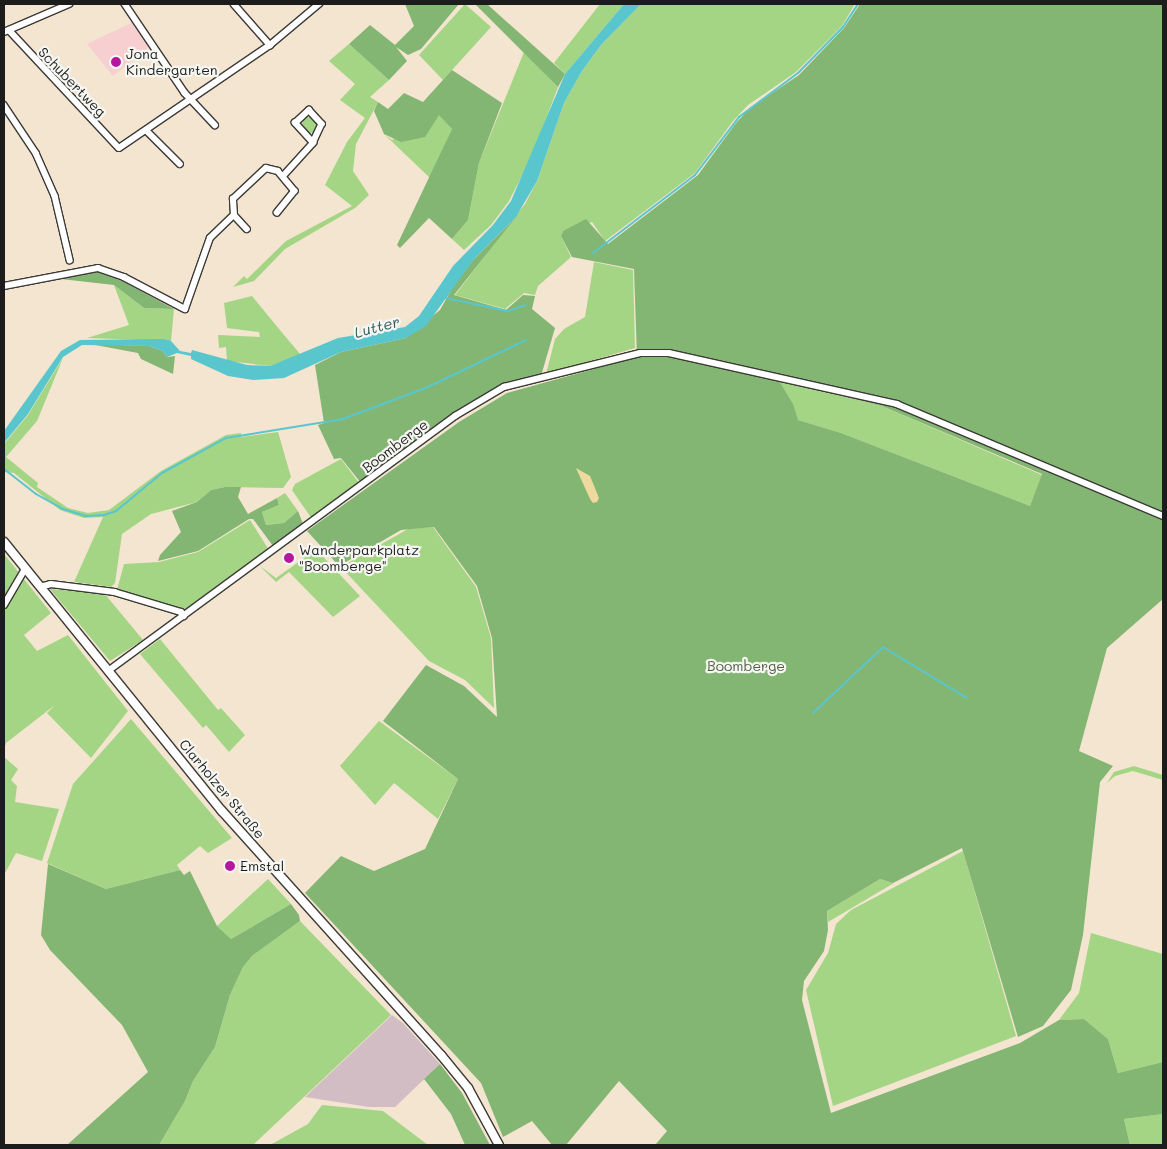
<!DOCTYPE html>
<html>
<head>
<meta charset="utf-8">
<style>
	body { margin:0 }
	#map { position:relative; width:1167px; height:1149px; overflow:hidden; background:#f3e5d0; font-family:Mali,sans-serif }
	div>[style] { position:absolute }
	.built>* { inset:0; background:#f7cfd0 }
	.industrial>* { inset:0; background:#d2bdc5 }
	.green>* { inset:0; background:#a3d585 }
	.round { border-radius:50% }
	.forest>* { inset:0; background:#82b672 }
	.sand>* { inset:0; background:#eeda9e }
	.water>* { inset:0; background:#59c6ce }
	.stream>* { height:2px; margin:-1px; padding:0 1px; transform-origin:1px; border-radius:1px; background:#59c6ce }
	.roads { filter:drop-shadow(1px 0 #3c3a37) drop-shadow(-1px 0 #3c3a37) drop-shadow(0 1px #3c3a37) drop-shadow(0 -1px #3c3a37) }
	.street>* { height:5.5px; margin:-2.75px; padding:0 2.75px; transform-origin:2.75px; border-radius:2.75px; background:#fff }
	.secondary>* { height:8px; margin:-4px; padding:0 4px; transform-origin:4px; border-radius:4px; background:#fff }
	.dots>* { width:14px; height:14px; translate:-50% -50%; box-sizing:border-box; border:2px solid #f6f6f2; border-radius:50% }
	span { translate:-50% -50%; white-space:nowrap; text-align:center; line-height:1.15; -webkit-text-stroke:4.5px #f6f6f2; paint-order:stroke }
	.poi-label { font-size:14px; color:#1c1c1c }
	.left { translate:0 -50%; text-align:left }
	.street-label { font-size:14px; color:#1c1c1c }
	.park-label { font-size:14px; color:#4b5d41 }
	.water-label { font-size:15px; color:#31585a; font-style:italic }
	.frame { position:absolute; inset:0; border:5px solid #1c1c1c; pointer-events:none }
</style>
</head>
<body>
<div id="map">
	<div class="built">
		<div style="clip-path:polygon(133px 22px,149px 47px,113px 76px,87px 44px)"></div>
	</div>
	<div class="industrial">
		<div style="clip-path:polygon(392px 1015px,403px 1023px,440px 1064px,395px 1107px,369px 1107px,305px 1097px)"></div>
	</div>
	<div class="green">
		<div style="clip-path:polygon(465px 4px,491px 27px,443px 80px,419px 55px)"></div>
		<div style="clip-path:polygon(600px 4px,624px 4px,565px 74px,554px 63px)"></div>
		<div style="clip-path:polygon(641px 4px,855px 4px,842px 26px,796px 72px,748px 105px,733px 121px,695px 173px,605px 241px,592px 222px,563px 231px,561px 236px,571px 257px,538px 286px,535px 295px,524px 293px,505px 309px,455px 295px,525px 204px,537px 181px,564px 103px,582px 71px,601px 45px)"></div>
		<div style="clip-path:polygon(349px 44px,389px 80px,370px 97px,378px 102px,356px 144px,353px 171px,369px 195px,355px 208px,285px 249px,254px 281px,233px 287px,244px 276px,247px 279px,286px 241px,352px 206px,325px 185px,347px 142px,365px 118px,340px 100px,355px 84px,329px 61px)"></div>
		<div style="clip-path:polygon(524px 52px,558px 87px,532px 156px,509px 201px,491px 225px,464px 250px,452px 239px,468px 220px,479px 163px)"></div>
		<div style="clip-path:polygon(439px 114px,452px 129px,430px 178px,384px 134px,392px 140px)"></div>
		<div class="round" style="left:302px;top:117px;width:16px;height:16px"></div>
		<div style="clip-path:polygon(594px 262px,633px 270px,635px 348px,546px 374px,555px 339px,564px 329px,585px 317px)"></div>
		<div style="clip-path:polygon(114px 285px,144px 308px,174px 309px,171px 341px,87px 338px,129px 325px)"></div>
		<div style="clip-path:polygon(252px 296px,284px 335px,301px 355px,270px 366px,227px 361px,226px 347px,219px 348px,218px 335px,260px 337px,259px 332px,227px 328px,224px 303px)"></div>
		<div style="clip-path:polygon(63px 358px,37px 421px,6px 457px,38px 483px,37px 487px,68px 508px,88px 513px,109px 510px,161px 471px,226px 435px,241px 433px,241px 437px,278px 432px,291px 477px,283px 488px,225px 487px,211px 490px,197px 502px,151px 514px,122px 534px,115px 583px,111px 587px,74px 582px,103px 517px,84px 518px,60px 510px,14px 473px,4px 472px,4px 444px,28px 415px)"></div>
		<div style="clip-path:polygon(778px 381px,882px 406px,1042px 475px,1030px 506px,841px 433px,798px 420px)"></div>
		<div style="clip-path:polygon(341px 459px,359px 483px,312px 519px,292px 490px,295px 484px)"></div>
		<div style="clip-path:polygon(285px 493px,298px 511px,284px 523px,266px 525px,262px 512px,279px 505px,277px 498px)"></div>
		<div style="clip-path:polygon(250px 520px,269px 550px,192px 606px,182px 610px,117px 590px,124px 564px,159px 562px,198px 552px)"></div>
		<div style="clip-path:polygon(433px 527px,476px 587px,491px 638px,494px 708px,465px 680px,429px 661px,341px 567px,408px 529px)"></div>
		<div style="clip-path:polygon(313px 546px,360px 596px,333px 617px,289px 572px,276px 582px,260px 566px,276px 578px,314px 551px)"></div>
		<div style="clip-path:polygon(4px 554px,51px 613px,24px 635px,37px 651px,68px 635px,128px 711px,91px 758px,47px 713px,55px 705px,6px 743px,4px 750px)"></div>
		<div style="clip-path:polygon(50px 589px,104px 593px,143px 640px,110px 661px)"></div>
		<div style="clip-path:polygon(160px 639px,218px 710px,221px 708px,245px 735px,229px 752px,206px 725px,203px 728px,140px 654px)"></div>
		<div style="clip-path:polygon(131px 719px,232px 838px,208px 853px,200px 846px,177px 865px,180px 870px,106px 889px,47px 863px,73px 784px)"></div>
		<div style="clip-path:polygon(379px 721px,458px 779px,438px 819px,394px 783px,375px 805px,340px 766px)"></div>
		<div style="clip-path:polygon(4px 757px,18px 769px,11px 780px,17px 786px,15px 802px,59px 809px,42px 861px,16px 853px,4px 875px)"></div>
		<div style="clip-path:polygon(1134px 766px,1163px 775px,1163px 780px,1133px 771px,1115px 776px,1107px 783px,1114px 772px)"></div>
		<div style="clip-path:polygon(963px 851px,1016px 1036px,833px 1106px,806px 990px,828px 953px,836px 924px,851px 910px)"></div>
		<div style="clip-path:polygon(268px 879px,291px 904px,231px 939px,217px 926px)"></div>
		<div style="clip-path:polygon(880px 879px,894px 883px,828px 922px,827px 911px)"></div>
		<div style="clip-path:polygon(300px 921px,391px 1015px,253px 1145px,159px 1145px,185px 1101px,193px 1081px,215px 1047px,230px 995px,243px 967px,252px 956px)"></div>
		<div style="clip-path:polygon(1091px 933px,1163px 954px,1163px 1062px,1118px 1073px,1108px 1039px,1084px 1019px,1059px 1020px,1079px 993px)"></div>
		<div style="clip-path:polygon(322px 1105px,383px 1111px,428px 1145px,270px 1145px,308px 1124px)"></div>
		<div style="clip-path:polygon(1163px 1114px,1163px 1145px,1130px 1145px,1124px 1119px)"></div>
	</div>
	<div class="forest">
		<div style="clip-path:polygon(405px 4px,459px 4px,421px 49px,408px 55px,396px 47px,407px 61px,389px 80px,349px 44px,370px 25px,395px 45px,414px 26px)"></div>
		<div style="clip-path:polygon(475px 4px,487px 4px,565px 74px,558px 87px)"></div>
		<div style="clip-path:polygon(evenodd,860px 4px,1163px 4px,1163px 599px,1107px 648px,1079px 751px,1113px 766px,1100px 782px,1083px 935px,1071px 990px,1043px 1026px,1018px 1037px,962px 848px,893px 883px,880px 879px,827px 911px,828px 930px,824px 951px,804px 981px,802px 1000px,831px 1113px,1020px 1043px,1059px 1020px,1084px 1019px,1108px 1039px,1118px 1073px,1163px 1062px,1163px 1114px,1124px 1119px,1130px 1145px,655px 1145px,667px 1131px,619px 1081px,566px 1145px,552px 1145px,532px 1121px,503px 1137px,481px 1083px,305px 893px,341px 856px,374px 871px,425px 849px,458px 779px,383px 721px,426px 665px,464px 686px,497px 717px,492px 638px,477px 586px,434px 527px,401px 530px,339px 566px,307px 531px,459px 422px,507px 393px,637px 357px,634px 269px,572px 257px,561px 236px,563px 231px,586px 219px,608px 244px,698px 175px,736px 123px,750px 108px,799px 75px,844px 28px,860px 4px,779px 381px,882px 406px,1042px 474px,1030px 506px,841px 433px,798px 420px,793px 404px,779px 381px)"></div>
		<div style="clip-path:polygon(452px 70px,502px 103px,479px 163px,468px 220px,452px 239px,429px 218px,400px 248px,397px 245px,452px 129px,439px 115px,425px 137px,401px 142px,384px 134px,374px 111px,378px 102px,388px 109px,404px 93px,423px 102px)"></div>
		<div style="clip-path:polygon(516px 217px,454px 295px,506px 310px,523px 295px,535px 296px,532px 309px,555px 328px,541px 376px,502px 384px,452px 415px,361px 483px,341px 458px,334px 459px,318px 425px,324px 423px,315px 365px,341px 352px,406px 338px,440px 310px,455px 283px,474px 259px)"></div>
		<div style="clip-path:polygon(98px 272px,122px 281px,174px 309px,144px 308px,114px 285px,61px 279px)"></div>
		<div style="clip-path:polygon(90px 344px,149px 346px,163px 351px,167px 357px,175px 356px,173px 374px,141px 359px,138px 353px)"></div>
		<div style="clip-path:polygon(225px 487px,241px 487px,238px 497px,248px 514px,277px 498px,279px 505px,262px 512px,266px 525px,284px 523px,298px 511px,303px 524px,273px 546px,253px 519px,249px 519px,198px 551px,158px 561px,160px 555px,181px 532px,172px 511px,197px 502px,211px 490px)"></div>
		<div style="clip-path:polygon(48px 864px,106px 889px,180px 870px,184px 875px,190px 871px,217px 926px,231px 939px,291px 904px,299px 915px,300px 921px,252px 956px,243px 967px,230px 995px,215px 1047px,193px 1081px,185px 1101px,159px 1145px,67px 1145px,148px 1072px,122px 1025px,50px 950px,41px 935px)"></div>
		<div style="clip-path:polygon(440px 1064px,462px 1093px,490px 1145px,465px 1145px,451px 1114px,424px 1079px)"></div>
	</div>
	<div class="sand">
		<div style="clip-path:polygon(576px 468px,590px 476px,599px 498px,597px 502px,593px 503px,590px 499px)"></div>
	</div>
	<div class="water">
		<div style="clip-path:polygon(624px 4px,641px 4px,601px 45px,582px 71px,564px 103px,537px 181px,516px 217px,474px 259px,426px 326px,406px 338px,341px 352px,284px 378px,253px 380px,228px 376px,191px 359px,191px 356px,177px 353px,167px 357px,163px 351px,149px 346px,82px 345px,63px 357px,28px 414px,4px 443px,4px 431px,61px 351px,80px 340px,163px 339px,171px 341px,180px 351px,191px 353px,192px 350px,247px 365px,270px 366px,338px 338px,405px 327px,419px 316px,453px 266px,493px 225px,511px 201px,565px 74px)"></div>
	</div>
	<div class="stream">
		<div style="left:593px;top:253px;width:128px;rotate:-37.4deg"></div>
		<div style="left:695px;top:175px;width:73px;rotate:-52.8deg"></div>
		<div style="left:739px;top:117px;width:74px;rotate:-36.7deg"></div>
		<div style="left:798px;top:73px;width:64px;rotate:-45.6deg"></div>
		<div style="left:843px;top:27px;width:27px;rotate:-57deg"></div>
		<div style="left:445px;top:298px;width:64px;rotate:11.7deg"></div>
		<div style="left:508px;top:311px;width:18px;rotate:-19deg"></div>
		<div style="left:4px;top:469px;width:41px;rotate:38deg"></div>
		<div style="left:36px;top:494px;width:31px;rotate:29deg"></div>
		<div style="left:63px;top:509px;width:24px;rotate:17deg"></div>
		<div style="left:86px;top:516px;width:18px;rotate:-3deg"></div>
		<div style="left:104px;top:515px;width:13px;rotate:-18deg"></div>
		<div style="left:116px;top:511px;width:60px;rotate:-39.6deg"></div>
		<div style="left:162px;top:473px;width:73px;rotate:-28.7deg"></div>
		<div style="left:226px;top:438px;width:119px;rotate:-9.2deg"></div>
		<div style="left:343px;top:419px;width:91px;rotate:-20.6deg"></div>
		<div style="left:428px;top:387px;width:109px;rotate:-25.6deg"></div>
		<div style="left:813px;top:713px;width:96px;rotate:-43.3deg"></div>
		<div style="left:883px;top:647px;width:98px;rotate:31.3deg"></div>
	</div>
	<div class="roads">
		<div class="street">
			<div style="left:125px;top:4px;width:107px;rotate:56deg"></div>
			<div style="left:185px;top:93px;width:44px;rotate:46.8deg"></div>
			<div style="left:234px;top:4px;width:55px;rotate:48.7deg"></div>
			<div style="left:9px;top:30px;width:161px;rotate:47deg"></div>
			<div style="left:119px;top:148px;width:183px;rotate:-34.3deg"></div>
			<div style="left:270px;top:45px;width:64px;rotate:-39.9deg"></div>
			<div style="left:4px;top:32px;width:71px;rotate:-23.3deg"></div>
			<div style="left:4px;top:105px;width:58px;rotate:56.3deg"></div>
			<div style="left:36px;top:153px;width:47px;rotate:66.2deg"></div>
			<div style="left:55px;top:196px;width:66px;rotate:76.8deg"></div>
			<div style="left:146px;top:130px;width:48px;rotate:45deg"></div>
			<div style="left:283px;top:176px;width:45px;rotate:-47.7deg"></div>
			<div style="left:313px;top:143px;width:27px;rotate:-132deg"></div>
			<div style="left:295px;top:123px;width:19px;rotate:-43deg"></div>
			<div style="left:309px;top:110px;width:19px;rotate:47deg"></div>
			<div style="left:322px;top:124px;width:21px;rotate:115deg"></div>
			<div style="left:234px;top:215px;width:19px;rotate:47deg"></div>
			<div style="left:4px;top:286px;width:96px;rotate:-10.8deg"></div>
			<div style="left:98px;top:268px;width:28px;rotate:19deg"></div>
			<div style="left:124px;top:277px;width:69px;rotate:27.7deg"></div>
			<div style="left:185px;top:309px;width:75px;rotate:-70.6deg"></div>
			<div style="left:210px;top:238px;width:33px;rotate:-44deg"></div>
			<div style="left:234px;top:215px;width:16px;rotate:-94deg"></div>
			<div style="left:233px;top:199px;width:45px;rotate:-43.2deg"></div>
			<div style="left:266px;top:168px;width:12px;rotate:14deg"></div>
			<div style="left:278px;top:171px;width:26px;rotate:50deg"></div>
			<div style="left:295px;top:191px;width:28px;rotate:129deg"></div>
			<div style="left:40px;top:587px;width:11px;rotate:-15deg"></div>
			<div style="left:51px;top:584px;width:64px;rotate:7.2deg"></div>
			<div style="left:114px;top:592px;width:70px;rotate:16.6deg"></div>
			<div style="left:181px;top:612px;width:5px;rotate:53deg"></div>
			<div style="left:4px;top:605px;width:42px;rotate:-59.7deg"></div>
			<div style="left:108px;top:671px;width:431px;rotate:-36.3deg"></div>
			<div style="left:455px;top:416px;width:57px;rotate:-30.6deg"></div>
			<div style="left:504px;top:387px;width:140px;rotate:-14deg"></div>
			<div style="left:640px;top:353px;width:29px"></div>
			<div style="left:669px;top:353px;width:234px;rotate:12.6deg"></div>
			<div style="left:897px;top:404px;width:289px;rotate:22.8deg"></div>
		</div>
		<div class="secondary">
			<div style="left:4px;top:542px;width:346px;rotate:51deg"></div>
			<div style="left:222px;top:811px;width:328px;rotate:48.1deg"></div>
			<div style="left:441px;top:1055px;width:43px;rotate:50.7deg"></div>
			<div style="left:468px;top:1088px;width:65px;rotate:61.5deg"></div>
		</div>
	</div>
	<div class="dots">
		<div style="left:116px;top:62px;background:#b5179e"></div>
		<div style="left:289px;top:558px;background:#b5179e"></div>
		<div style="left:230px;top:866px;background:#b5179e"></div>
	</div>
	<div class="poi-label">
		<span class="left" style="left:126px;top:62px">Jona<br>Kindergarten</span>
		<span class="left" style="left:299px;top:558px">Wanderparkplatz<br>"Boomberge"</span>
		<span class="left" style="left:240px;top:866px">Emstal</span>
	</div>
	<div class="street-label">
		<span style="left:72px;top:82px;rotate:46deg">Schubertweg</span>
		<span style="left:395px;top:446px;rotate:-37deg">Boomberge</span>
		<span style="left:222px;top:789px;rotate:50deg">Clarholzer Straße</span>
	</div>
	<div class="park-label">
		<span style="left:746px;top:666px">Boomberge</span>
	</div>
	<div class="water-label">
		<span style="left:377px;top:327px;rotate:-15deg">Lutter</span>
	</div>
	<div class="frame"></div>
</div>
</body>
</html>
